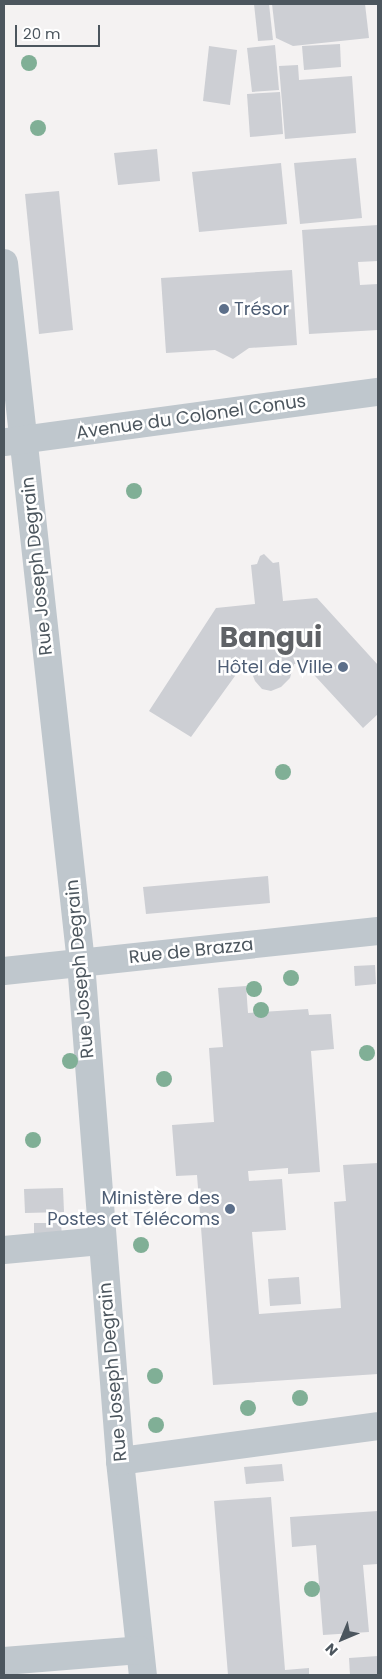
<!DOCTYPE html>
<html>
<head>
<meta charset="utf-8">
<style>
	body { margin:0 }
	#map { position:relative; width:382px; height:1679px; overflow:hidden; background:#f4f2f2; font-family:Poppins,sans-serif }
	div>[style] { position:absolute }
	.building>* { inset:0; background:#cdcfd4 }
	.minor>* { height:28px; margin:-14px; padding:0 14px; transform-origin:14px; border-radius:14px; background:#bfc7cd }
	.trees>* { width:16px; height:16px; margin:-8px; border-radius:50%; background:#80af96 }
	.dots>* { width:14px; height:14px; translate:-50% -50%; box-sizing:border-box; border:2px solid #fff; border-radius:50% }
	span { translate:-50% -50%; white-space:nowrap; text-align:center; line-height:1.15; -webkit-text-stroke:5px #fff; paint-order:stroke }
	.service-label { font-size:18px; color:#4e5e75 }
	.left { translate:0 -50%; text-align:left }
	.right { translate:-100% -50%; text-align:right }
	.street-label { font-size:18px; color:#4c565e }
	.town-label { font-size:28px; color:#5f6266; font-weight:700 }
	.frame { position:absolute; inset:0; border:5px solid #4c565e; pointer-events:none }
	.north { position:absolute; left:317px; top:1614px; width:50px; height:50px; -webkit-text-stroke:4px #fff; paint-order:stroke; rotate:225deg; font-size:14px; font-weight:700; line-height:20px; text-align:center; color:#4c565e }
	.north::after { content:''; display:block; margin:auto; width:18px; height:22px; background:#4c565e; clip-path:polygon(50% 0,100% 100%,50% 72%,0 100%) }
	.scale { position:absolute; left:15px; top:25px; width:85px; height:22px; box-sizing:border-box; border:2px solid #4c565e; border-top:0; padding-left:6px; font-size:15px; line-height:18px; white-space:nowrap; color:#4c565e; -webkit-text-stroke:4px #fff; paint-order:stroke }
</style>
</head>
<body>
<div id="map">
	<div class="building">
		<div style="clip-path:polygon(254px 4px,269px 4px,273px 40px,258px 41px)"></div>
		<div style="clip-path:polygon(272px 4px,365px 4px,369px 38px,293px 46px,276px 38px)"></div>
		<div style="clip-path:polygon(340px 44px,341px 67px,304px 70px,302px 46px)"></div>
		<div style="clip-path:polygon(275px 45px,279px 90px,252px 92px,247px 48px)"></div>
		<div style="clip-path:polygon(209px 46px,237px 50px,230px 105px,203px 101px)"></div>
		<div style="clip-path:polygon(298px 65px,299px 80px,352px 76px,356px 133px,285px 139px,279px 66px)"></div>
		<div style="clip-path:polygon(280px 92px,283px 134px,250px 137px,247px 94px)"></div>
		<div style="clip-path:polygon(157px 149px,160px 181px,118px 185px,114px 153px)"></div>
		<div style="clip-path:polygon(356px 158px,362px 218px,300px 224px,294px 163px)"></div>
		<div style="clip-path:polygon(281px 163px,287px 224px,199px 232px,192px 172px)"></div>
		<div style="clip-path:polygon(59px 191px,73px 330px,39px 334px,25px 194px)"></div>
		<div style="clip-path:polygon(378px 225px,378px 261px,358px 262px,360px 285px,378px 284px,378px 330px,309px 334px,302px 230px)"></div>
		<div style="clip-path:polygon(292px 270px,297px 345px,249px 348px,233px 359px,215px 350px,166px 353px,161px 278px)"></div>
		<div style="clip-path:polygon(264px 554px,273px 563px,279px 562px,283px 601px,317px 598px,378px 665px,378px 714px,363px 728px,304px 664px,294px 664px,290px 678px,281px 687px,271px 691px,262px 689px,255px 681px,248px 663px,240px 669px,191px 737px,149px 711px,216px 608px,255px 604px,251px 565px,257px 564px,260px 556px)"></div>
		<div style="clip-path:polygon(268px 876px,270px 903px,146px 914px,143px 887px)"></div>
		<div style="clip-path:polygon(375px 965px,376px 984px,355px 986px,354px 966px)"></div>
		<div style="clip-path:polygon(246px 986px,248px 1013px,308px 1009px,309px 1015px,331px 1014px,334px 1049px,311px 1051px,320px 1172px,288px 1174px,288px 1168px,248px 1171px,249px 1181px,282px 1179px,286px 1230px,252px 1232px,259px 1314px,341px 1308px,334px 1202px,346px 1201px,343px 1165px,378px 1163px,378px 1374px,213px 1385px,197px 1175px,176px 1176px,172px 1125px,214px 1122px,209px 1048px,223px 1047px,218px 988px)"></div>
		<div style="clip-path:polygon(63px 1188px,64px 1212px,25px 1213px,24px 1189px)"></div>
		<div style="clip-path:polygon(34px 1223px,61px 1223px,62px 1237px,34px 1239px)"></div>
		<div style="clip-path:polygon(299px 1277px,301px 1304px,270px 1306px,268px 1279px)"></div>
		<div style="clip-path:polygon(282px 1464px,284px 1481px,246px 1484px,244px 1467px)"></div>
		<div style="clip-path:polygon(271px 1497px,285px 1670px,309px 1668px,309px 1675px,228px 1675px,214px 1501px)"></div>
		<div style="clip-path:polygon(378px 1511px,378px 1564px,363px 1565px,369px 1632px,323px 1635px,316px 1545px,292px 1547px,290px 1517px)"></div>
		<div style="clip-path:polygon(378px 1656px,378px 1675px,350px 1675px,349px 1658px)"></div>
	</div>
	<div class="minor">
		<div style="left:4px;top:263px;width:704px;rotate:83.72deg"></div>
		<div style="left:81px;top:963px;width:500px;rotate:85.5deg"></div>
		<div style="left:120px;top:1461px;width:215px;rotate:83.9deg"></div>
		<div style="left:6px;top:442px;width:375px;rotate:-7.7deg"></div>
		<div style="left:4px;top:971px;width:376px;rotate:-6.1deg"></div>
		<div style="left:4px;top:1250px;width:97px;rotate:-5.3deg"></div>
		<div style="left:120px;top:1461px;width:260px;rotate:-7.7deg"></div>
		<div style="left:4px;top:1661px;width:136px;rotate:-4.6deg"></div>
	</div>
	<div class="trees">
		<div style="left:29px;top:63px"></div>
		<div style="left:38px;top:128px"></div>
		<div style="left:134px;top:491px"></div>
		<div style="left:283px;top:772px"></div>
		<div style="left:291px;top:978px"></div>
		<div style="left:254px;top:989px"></div>
		<div style="left:261px;top:1010px"></div>
		<div style="left:367px;top:1053px"></div>
		<div style="left:70px;top:1061px"></div>
		<div style="left:164px;top:1079px"></div>
		<div style="left:33px;top:1140px"></div>
		<div style="left:141px;top:1245px"></div>
		<div style="left:155px;top:1376px"></div>
		<div style="left:300px;top:1398px"></div>
		<div style="left:248px;top:1408px"></div>
		<div style="left:156px;top:1425px"></div>
		<div style="left:312px;top:1589px"></div>
	</div>
	<div class="dots">
		<div style="left:224px;top:309px;background:#5c6f8a"></div>
		<div style="left:343px;top:667px;background:#5c6f8a"></div>
		<div style="left:230px;top:1209px;background:#5c6f8a"></div>
	</div>
	<div class="service-label">
		<span class="left" style="left:234px;top:309px">Trésor</span>
		<span class="right" style="left:333px;top:667px">Hôtel de Ville</span>
		<span class="right" style="left:220px;top:1209px">Ministère des<br>Postes et Télécoms</span>
	</div>
	<div class="street-label">
		<span style="left:191px;top:417px;rotate:-8deg">Avenue du Colonel Conus</span>
		<span style="left:37px;top:566px;rotate:-96deg">Rue Joseph Degrain</span>
		<span style="left:191px;top:951px;rotate:-6deg">Rue de Brazza</span>
		<span style="left:80px;top:969px;rotate:-95deg">Rue Joseph Degrain</span>
		<span style="left:113px;top:1372px;rotate:-95deg">Rue Joseph Degrain</span>
	</div>
	<div class="town-label">
		<span style="left:271px;top:638px">Bangui</span>
	</div>
	<div class="frame"></div>
	<div class="north">N</div>
	<div class="scale">20 m</div>
</div>
</body>
</html>
